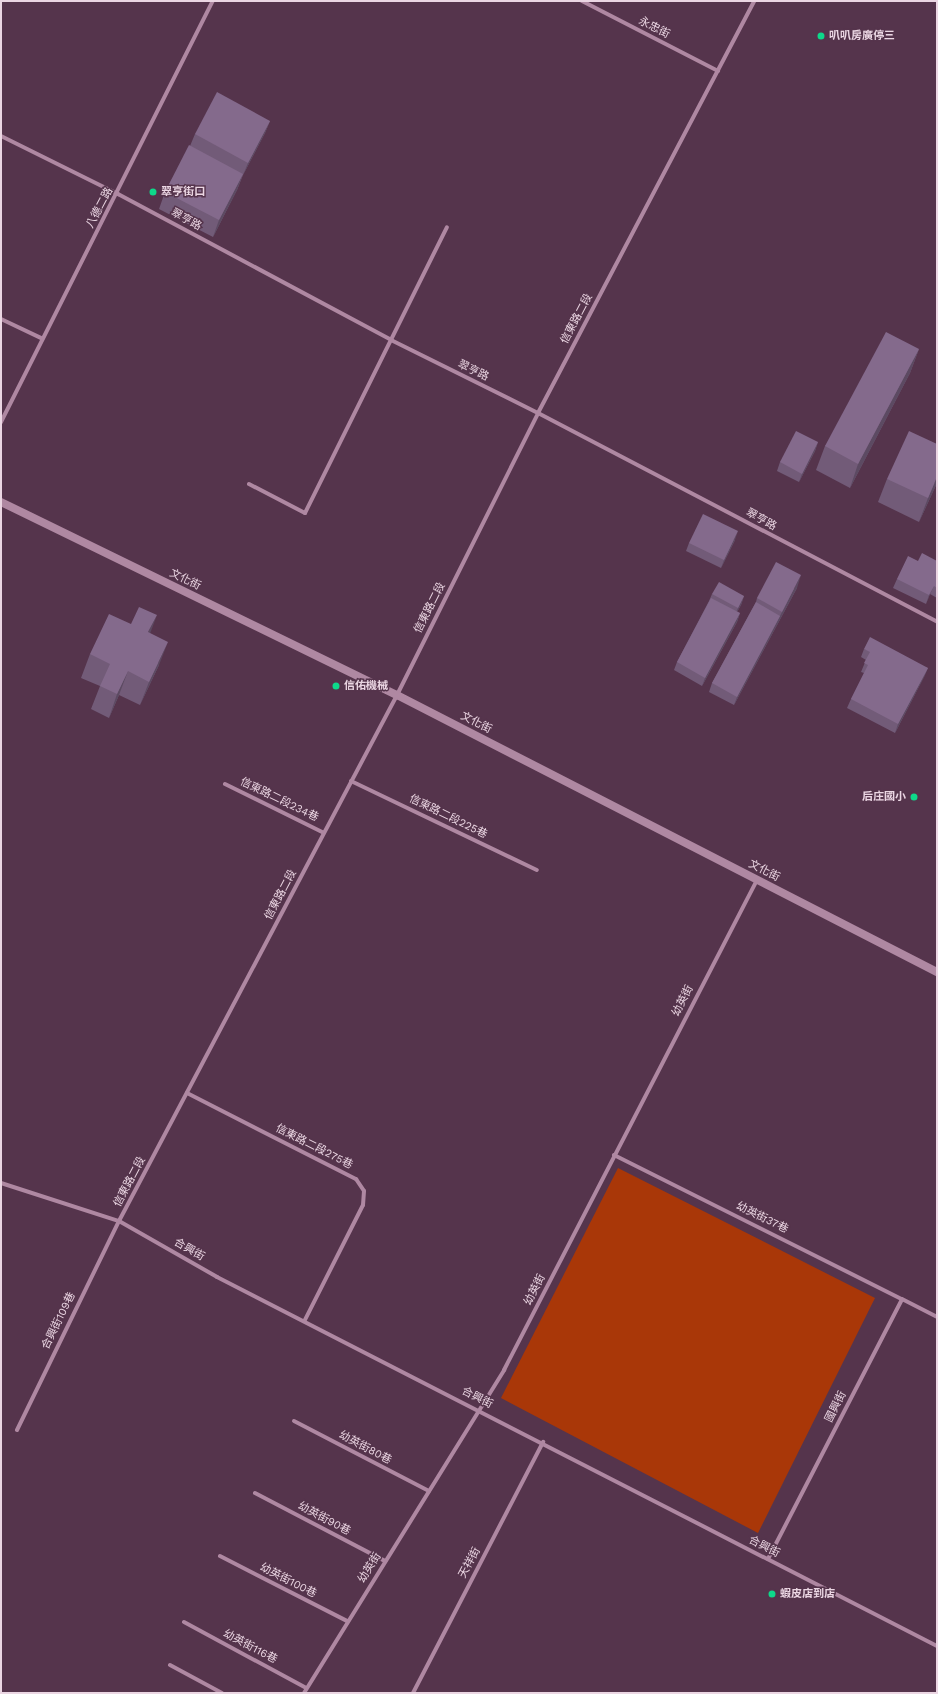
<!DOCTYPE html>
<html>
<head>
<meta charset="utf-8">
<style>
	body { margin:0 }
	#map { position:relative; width:938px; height:1694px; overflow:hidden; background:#55344c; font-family:"Work Sans","Noto Sans TC",sans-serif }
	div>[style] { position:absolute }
	.green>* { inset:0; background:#a93708 }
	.street>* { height:4px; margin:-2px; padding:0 2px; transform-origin:2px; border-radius:2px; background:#af88a2 }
	.secondary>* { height:8px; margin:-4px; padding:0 4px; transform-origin:4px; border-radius:4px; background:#af88a2 }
	.wall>* { inset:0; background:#725b78 }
	.shaded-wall>* { inset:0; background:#5c4a62 }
	.building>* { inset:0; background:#846a8c }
	.dots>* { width:11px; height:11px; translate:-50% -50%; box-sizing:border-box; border:2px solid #55344c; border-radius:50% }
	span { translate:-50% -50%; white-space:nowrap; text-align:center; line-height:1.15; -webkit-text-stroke:3px #55344c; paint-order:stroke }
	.street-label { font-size:11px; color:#ebd6e3 }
	.poi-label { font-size:11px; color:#ebd6e3; font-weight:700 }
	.left { translate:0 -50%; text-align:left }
	.right { translate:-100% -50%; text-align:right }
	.frame { position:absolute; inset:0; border:2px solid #ebd6e3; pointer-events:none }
</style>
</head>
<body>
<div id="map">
	<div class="green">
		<div style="clip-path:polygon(618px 1168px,875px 1298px,758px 1533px,501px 1398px)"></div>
	</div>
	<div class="street">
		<div style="left:582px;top:1px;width:153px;rotate:27.2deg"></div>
		<div style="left:1px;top:136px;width:131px;rotate:26.4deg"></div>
		<div style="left:118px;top:194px;width:310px;rotate:28.1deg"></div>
		<div style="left:391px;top:340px;width:164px;rotate:26.4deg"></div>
		<div style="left:538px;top:413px;width:450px;rotate:27.6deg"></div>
		<div style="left:1px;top:319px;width:44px;rotate:25.4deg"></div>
		<div style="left:1px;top:422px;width:471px;rotate:-63.3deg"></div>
		<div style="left:249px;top:484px;width:63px;rotate:27.4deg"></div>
		<div style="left:305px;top:513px;width:319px;rotate:-63.6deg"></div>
		<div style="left:351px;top:781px;width:206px;rotate:25.6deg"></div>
		<div style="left:225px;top:784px;width:110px;rotate:26.3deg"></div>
		<div style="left:187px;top:1093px;width:190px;rotate:27deg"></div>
		<div style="left:356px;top:1179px;width:14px;rotate:56deg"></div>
		<div style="left:364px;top:1191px;width:14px;rotate:94deg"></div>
		<div style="left:363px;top:1205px;width:129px;rotate:116.8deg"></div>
		<div style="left:614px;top:1155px;width:322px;rotate:26.6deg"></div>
		<div style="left:1px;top:1183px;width:124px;rotate:17.9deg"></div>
		<div style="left:119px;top:1221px;width:113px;rotate:29.7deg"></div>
		<div style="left:217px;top:1277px;width:809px;rotate:27.14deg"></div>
		<div style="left:294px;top:1421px;width:152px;rotate:27.4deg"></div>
		<div style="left:17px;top:1430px;width:233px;rotate:-64deg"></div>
		<div style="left:119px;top:1221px;width:595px;rotate:-62.14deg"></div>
		<div style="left:397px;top:695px;width:315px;rotate:-63.4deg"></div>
		<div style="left:538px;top:413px;width:465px;rotate:-62.3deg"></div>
		<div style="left:255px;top:1493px;width:147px;rotate:27.6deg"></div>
		<div style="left:220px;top:1556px;width:143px;rotate:27.1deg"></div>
		<div style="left:768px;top:1559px;width:292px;rotate:-62.7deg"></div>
		<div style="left:902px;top:1299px;width:39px;rotate:27deg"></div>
		<div style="left:184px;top:1622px;width:139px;rotate:28.4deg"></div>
		<div style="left:170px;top:1665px;width:59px;rotate:28.3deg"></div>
		<div style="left:304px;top:1693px;width:380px;rotate:-58.2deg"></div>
		<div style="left:504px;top:1370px;width:551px;rotate:-62.69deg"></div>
		<div style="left:413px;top:1693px;width:283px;rotate:-62.6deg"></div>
	</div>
	<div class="secondary">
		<div style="left:1px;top:502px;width:441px;rotate:26deg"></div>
		<div style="left:397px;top:695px;width:607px;rotate:27.16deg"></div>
	</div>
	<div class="wall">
		<div style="clip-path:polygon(270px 121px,265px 133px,243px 175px,237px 190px,213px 237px,159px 209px,165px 192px,190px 146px,195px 134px)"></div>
		<div style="clip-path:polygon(919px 349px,910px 373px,850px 488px,816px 470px,825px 446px)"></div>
		<div style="clip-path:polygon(818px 442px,815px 451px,799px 482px,777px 471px,780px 462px)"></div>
		<div style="clip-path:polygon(887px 479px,937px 483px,919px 522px,878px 502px)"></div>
		<div style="clip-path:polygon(735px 540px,721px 568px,686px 551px,689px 543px)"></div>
		<div style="clip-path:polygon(918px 561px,937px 561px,937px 598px,930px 594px,926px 604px,893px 588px,897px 579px)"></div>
		<div style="clip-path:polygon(797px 588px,734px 705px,709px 692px,712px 683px,756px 602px,757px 598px)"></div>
		<div style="clip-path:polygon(712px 594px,744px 596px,741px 605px,737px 612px,740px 613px,737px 622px,702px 686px,674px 670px,677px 662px,709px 601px)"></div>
		<div style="clip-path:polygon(150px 633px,159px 665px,140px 705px,119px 695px,109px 718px,91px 709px,100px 686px,81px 678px,90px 654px)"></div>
		<div style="clip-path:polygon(864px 649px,928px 668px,924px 677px,895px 733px,847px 708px,851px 699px,864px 673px,861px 672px,866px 660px,861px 657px)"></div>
	</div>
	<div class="shaded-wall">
		<div style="clip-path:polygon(270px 121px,265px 133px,243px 175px,248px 163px)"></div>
		<div style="clip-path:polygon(243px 174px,237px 190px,213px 237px,219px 220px)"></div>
		<div style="clip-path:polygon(919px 349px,910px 373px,850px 488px,858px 464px)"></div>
		<div style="clip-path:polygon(818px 442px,815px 451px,799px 482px,802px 474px)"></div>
		<div style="clip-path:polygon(937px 477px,937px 483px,919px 522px,928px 498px)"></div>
		<div style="clip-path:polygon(738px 531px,735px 540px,721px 568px,724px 560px)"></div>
		<div style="clip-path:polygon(801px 575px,797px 588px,734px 705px,737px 697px,780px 616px,782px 612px)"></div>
		<div style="clip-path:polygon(934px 586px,930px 594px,926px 604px,929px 595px)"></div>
		<div style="clip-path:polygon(744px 596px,741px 605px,734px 617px,738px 608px)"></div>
		<div style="clip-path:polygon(740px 613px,737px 622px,702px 686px,705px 678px)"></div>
		<div style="clip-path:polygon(157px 615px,148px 639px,148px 632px)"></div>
		<div style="clip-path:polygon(168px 642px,159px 665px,140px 705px,149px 682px)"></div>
		<div style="clip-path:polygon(928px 668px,924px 677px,895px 733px,898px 724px)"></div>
		<div style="clip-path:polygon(128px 671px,119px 695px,109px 718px,117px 694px)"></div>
	</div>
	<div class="building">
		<div style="clip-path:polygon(217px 92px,270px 121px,248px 163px,195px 134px)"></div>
		<div style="clip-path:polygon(189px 145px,243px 174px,219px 220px,165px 192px)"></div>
		<div style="clip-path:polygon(886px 332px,919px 349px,858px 464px,825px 446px)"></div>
		<div style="clip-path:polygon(796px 431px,818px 442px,802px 474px,780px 462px)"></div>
		<div style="clip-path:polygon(909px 431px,937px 444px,937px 477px,928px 498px,887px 479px)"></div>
		<div style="clip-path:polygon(703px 514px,738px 531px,724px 560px,689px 543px)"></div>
		<div style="clip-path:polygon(922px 553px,937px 561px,937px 588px,934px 586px,929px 595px,897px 579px,908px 556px,918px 561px)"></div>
		<div style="clip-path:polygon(776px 562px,801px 575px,782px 612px,757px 598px)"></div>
		<div style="clip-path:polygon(719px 582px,744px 596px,738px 608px,712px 594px)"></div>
		<div style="clip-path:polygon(711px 598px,740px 613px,705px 678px,677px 662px)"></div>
		<div style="clip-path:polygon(756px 602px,780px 616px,737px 697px,712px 683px)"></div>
		<div style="clip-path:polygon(139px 607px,157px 615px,148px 632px,168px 642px,149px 682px,128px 671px,117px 694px,100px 686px,110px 664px,90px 654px,109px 614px,131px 624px)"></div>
		<div style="clip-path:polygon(870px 637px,928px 668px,898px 724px,851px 699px,868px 665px,864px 663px,870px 652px,864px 649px)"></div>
	</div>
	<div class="dots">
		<div style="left:821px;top:36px;background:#0dd98a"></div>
		<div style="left:153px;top:192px;background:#0dd98a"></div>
		<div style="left:336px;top:686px;background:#0dd98a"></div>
		<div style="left:914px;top:797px;background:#0dd98a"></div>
		<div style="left:772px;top:1594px;background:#0dd98a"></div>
	</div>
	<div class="street-label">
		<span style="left:654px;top:28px;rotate:27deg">永忠街</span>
		<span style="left:100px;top:208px;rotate:-62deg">八德二路</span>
		<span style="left:186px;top:220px;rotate:28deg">翠亨路</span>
		<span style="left:577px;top:319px;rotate:-62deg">信東路二段</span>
		<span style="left:473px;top:371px;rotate:26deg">翠亨路</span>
		<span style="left:761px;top:520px;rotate:28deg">翠亨路</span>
		<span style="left:185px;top:580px;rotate:26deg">文化街</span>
		<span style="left:430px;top:608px;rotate:-63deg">信東路二段</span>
		<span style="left:476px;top:723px;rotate:27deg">文化街</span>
		<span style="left:279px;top:800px;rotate:26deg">信東路二段234巷</span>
		<span style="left:448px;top:817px;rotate:26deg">信東路二段225巷</span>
		<span style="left:764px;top:871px;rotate:27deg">文化街</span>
		<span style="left:281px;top:895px;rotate:-62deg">信東路二段</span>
		<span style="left:683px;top:1001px;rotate:-63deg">幼英街</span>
		<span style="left:314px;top:1147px;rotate:27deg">信東路二段275巷</span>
		<span style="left:130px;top:1182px;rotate:-62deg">信東路二段</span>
		<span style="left:762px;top:1218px;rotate:26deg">幼英街37巷</span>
		<span style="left:189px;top:1250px;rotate:30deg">合興街</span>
		<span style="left:535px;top:1290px;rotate:-63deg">幼英街</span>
		<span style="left:59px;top:1321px;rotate:-64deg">合興街109巷</span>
		<span style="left:477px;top:1398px;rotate:27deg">合興街</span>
		<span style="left:836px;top:1407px;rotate:-63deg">國興街</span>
		<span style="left:365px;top:1448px;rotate:28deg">幼英街80巷</span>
		<span style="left:324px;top:1519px;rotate:28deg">幼英街90巷</span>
		<span style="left:764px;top:1547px;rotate:27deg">合興街</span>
		<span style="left:470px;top:1563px;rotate:-62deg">天祥街</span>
		<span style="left:370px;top:1568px;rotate:-58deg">幼英街</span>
		<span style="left:288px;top:1581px;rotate:27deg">幼英街100巷</span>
		<span style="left:250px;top:1647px;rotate:28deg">幼英街116巷</span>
	</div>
	<div class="poi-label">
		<span class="left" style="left:829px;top:36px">叭叭房廣停三</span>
		<span class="left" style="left:161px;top:192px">翠亨街口</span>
		<span class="left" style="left:344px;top:686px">信佑機械</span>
		<span class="right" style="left:906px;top:797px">后庄國小</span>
		<span class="left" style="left:780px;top:1594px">蝦皮店到店</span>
	</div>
	<div class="frame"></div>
</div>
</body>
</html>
